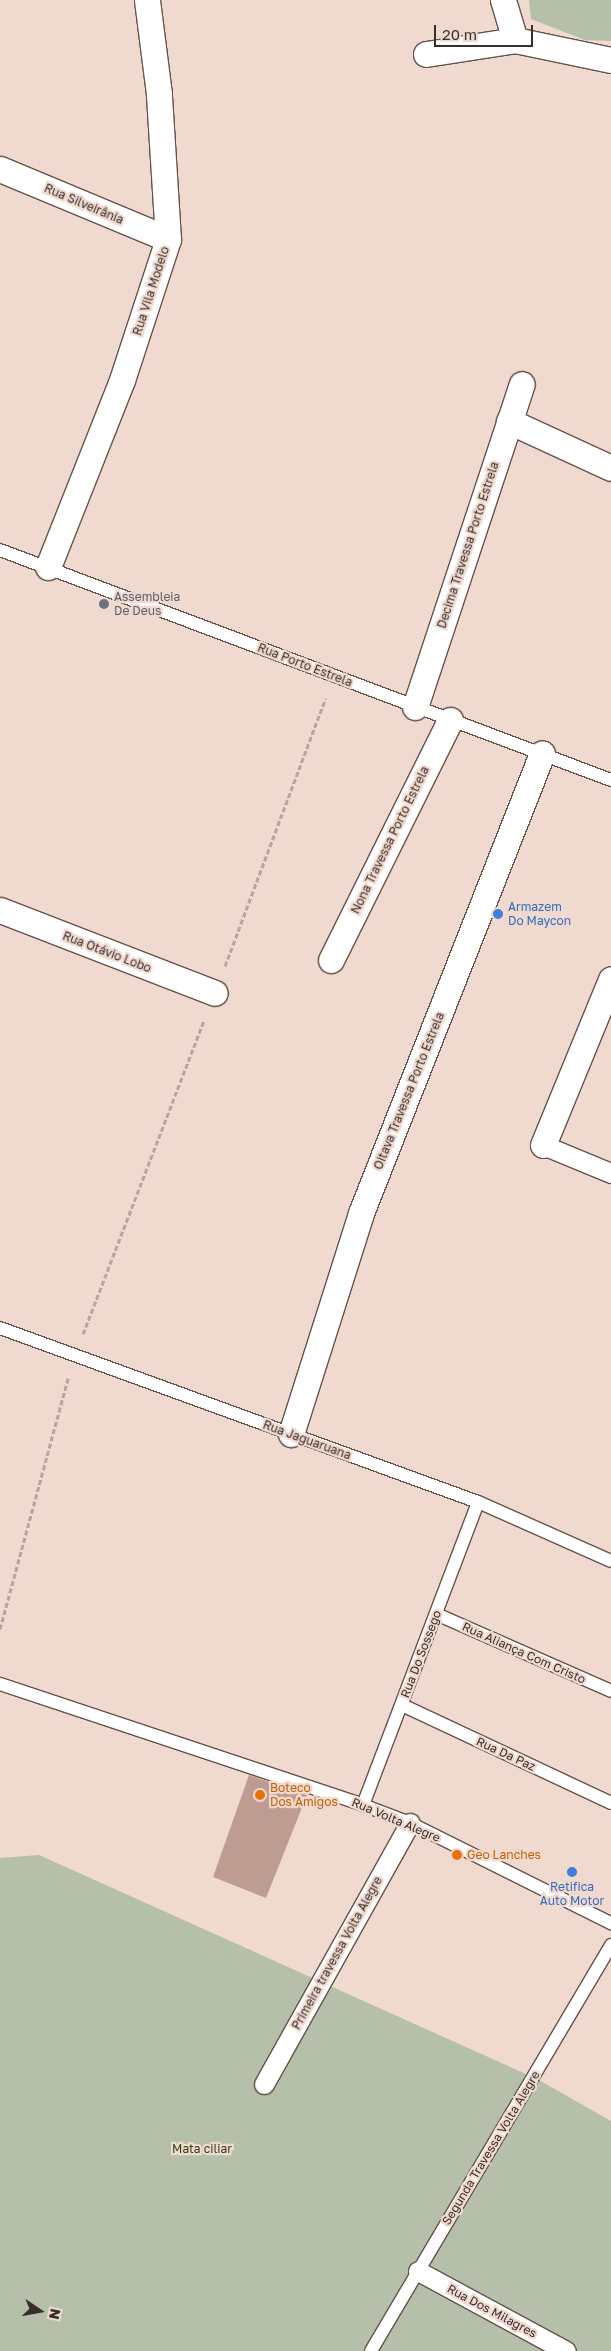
<!DOCTYPE html>
<html>
<head>
<meta charset="utf-8">
<style>
	body { margin:0 }
	#map { position:relative; width:611px; height:2351px; overflow:hidden; background:#f0d9cf; font-family:"Golos Text",sans-serif }
	div>[style] { position:absolute }
	.green>* { inset:0; background:#b5bfa9 }
	.building>* { inset:0; background:#bd9d91 }
	.path>* { height:3px; margin-top:-1.5px; transform-origin:0; background:repeating-linear-gradient(90deg,#b7a49c 0 5px,transparent 0 7.5px) }
	.roads { filter:drop-shadow(1px 0 #66524a) drop-shadow(-1px 0 #66524a) drop-shadow(0 1px #66524a) drop-shadow(0 -1px #66524a) }
	.service>* { height:12px; margin:-6px; padding:0 6px; transform-origin:6px; border-radius:6px; background:#fff }
	.pedestrian>* { height:19px; margin:-9.5px; padding:0 9.5px; transform-origin:9.5px; border-radius:9.5px; background:#fff }
	.minor>* { height:25px; margin:-12.5px; padding:0 12.5px; transform-origin:12.5px; border-radius:12.5px; background:#fff }
	.dots>* { width:14px; height:14px; translate:-50% -50%; box-sizing:border-box; border:2px solid #f0d9cf; border-radius:50% }
	span { translate:-50% -50%; white-space:nowrap; text-align:center; line-height:1.15; -webkit-text-stroke:4.5px #f0d9cf; paint-order:stroke }
	.street-label { font-size:12px; color:#382f2b }
	.worship-label { font-size:12px; color:#5b616d }
	.left { translate:0 -50%; text-align:left }
	.shop-label { font-size:12px; color:#366cbe }
	.food-label { font-size:12px; color:#c56008 }
	.park-label { font-size:12px; color:#314216 }
	.north { position:absolute; left:15px; top:2286px; width:50px; height:50px; -webkit-text-stroke:4px #f0d9cf; paint-order:stroke; rotate:102deg; font-size:14px; font-weight:700; line-height:20px; text-align:center; color:#382f2b }
	.north::after { content:''; display:block; margin:auto; width:18px; height:22px; background:#382f2b; clip-path:polygon(50% 0,100% 100%,50% 72%,0 100%) }
	.scale { position:absolute; left:434px; top:25px; width:99px; height:22px; box-sizing:border-box; border:2px solid #382f2b; border-top:0; padding-left:6px; font-size:15px; line-height:18px; white-space:nowrap; color:#382f2b; -webkit-text-stroke:4px #f0d9cf; paint-order:stroke }
</style>
</head>
<body>
<div id="map">
	<div class="green">
		<div style="clip-path:polygon(529px 0,611px 0,611px 41px,585px 40px,531px 19px)"></div>
		<div style="clip-path:polygon(39px 1855px,537px 2079px,611px 2121px,611px 2351px,0 2351px,0 1858px)"></div>
	</div>
	<div class="building">
		<div style="clip-path:polygon(249px 1775px,307px 1795px,266px 1898px,213px 1877px)"></div>
	</div>
	<div class="path">
		<div style="left:225px;top:966px;width:286px;rotate:-69.4deg"></div>
		<div style="left:83px;top:1334px;width:336px;rotate:-68.9deg"></div>
		<div style="left:0;top:1629px;width:260px;rotate:-74.8deg"></div>
	</div>
	<div class="roads">
		<div class="service">
			<div style="left:0;top:550px;width:653px;rotate:20.63deg"></div>
			<div style="left:0;top:1328px;width:509px;rotate:20deg"></div>
			<div style="left:478px;top:1502px;width:145px;rotate:23.9deg"></div>
			<div style="left:436px;top:1614px;width:191px;rotate:23.7deg"></div>
			<div style="left:0;top:1684px;width:383px;rotate:18.4deg"></div>
			<div style="left:363px;top:1805px;width:50px;rotate:21deg"></div>
			<div style="left:410px;top:1823px;width:225px;rotate:26.5deg"></div>
			<div style="left:402px;top:1705px;width:231px;rotate:25.1deg"></div>
			<div style="left:363px;top:1805px;width:324px;rotate:-69.2deg"></div>
			<div style="left:371px;top:2351px;width:472px;rotate:-59.4deg"></div>
		</div>
		<div class="pedestrian">
			<div style="left:543px;top:1145px;width:74px;rotate:22.4deg"></div>
			<div style="left:264px;top:2084px;width:299px;rotate:-60.8deg"></div>
			<div style="left:418px;top:2271px;width:168px;rotate:28.4deg"></div>
		</div>
		<div class="minor">
			<div style="left:503px;top:0;width:42px;rotate:73.3deg"></div>
			<div style="left:426px;top:54px;width:90px;rotate:-8.9deg"></div>
			<div style="left:515px;top:40px;width:98px;rotate:11.8deg"></div>
			<div style="left:0;top:169px;width:182px;rotate:22.6deg"></div>
			<div style="left:509px;top:421px;width:112px;rotate:24.7deg"></div>
			<div style="left:48px;top:567px;width:201px;rotate:-68.4deg"></div>
			<div style="left:122px;top:380px;width:148px;rotate:-71.9deg"></div>
			<div style="left:168px;top:239px;width:145px;rotate:-93.6deg"></div>
			<div style="left:159px;top:94px;width:95px;rotate:-97.3deg"></div>
			<div style="left:415px;top:707px;width:340px;rotate:-71.7deg"></div>
			<div style="left:0;top:910px;width:230px;rotate:21.1deg"></div>
			<div style="left:331px;top:960px;width:268px;rotate:-63.6deg"></div>
			<div style="left:543px;top:1145px;width:179px;rotate:-67.7deg"></div>
			<div style="left:291px;top:1434px;width:232px;rotate:-72.4deg"></div>
			<div style="left:361px;top:1213px;width:494px;rotate:-68.5deg"></div>
		</div>
	</div>
	<div class="dots">
		<div style="left:104px;top:604px;background:#6b7280"></div>
		<div style="left:498px;top:914px;background:#3f7fe0"></div>
		<div style="left:260px;top:1795px;background:#e8710a"></div>
		<div style="left:457px;top:1855px;background:#e8710a"></div>
		<div style="left:572px;top:1872px;background:#3f7fe0"></div>
	</div>
	<div class="street-label">
		<span style="left:84px;top:204px;rotate:23deg">Rua Silveirânia</span>
		<span style="left:151px;top:291px;rotate:-72deg">Rua Vila Modelo</span>
		<span style="left:468px;top:545px;rotate:-72deg">Decima Travessa Porto Estrela</span>
		<span style="left:305px;top:665px;rotate:21deg">Rua Porto Estrela</span>
		<span style="left:390px;top:840px;rotate:-64deg">Nona Travessa Porto Estrela</span>
		<span style="left:107px;top:952px;rotate:21deg">Rua Otávio Lobo</span>
		<span style="left:409px;top:1091px;rotate:-68deg">Oitava Travessa Porto Estrela</span>
		<span style="left:307px;top:1440px;rotate:20deg">Rua Jaguaruana</span>
		<span style="left:524px;top:1653px;rotate:24deg">Rua Aliança Com Cristo</span>
		<span style="left:421px;top:1654px;rotate:-69deg">Rua Do Sossego</span>
		<span style="left:506px;top:1754px;rotate:25deg">Rua Da Paz</span>
		<span style="left:396px;top:1820px;rotate:23deg">Rua Volta Alegre</span>
		<span style="left:337px;top:1953px;rotate:-61deg">Primeira travessa Volta Alegre</span>
		<span style="left:491px;top:2148px;rotate:-59deg">Segunda Travessa Volta Alegre</span>
		<span style="left:492px;top:2311px;rotate:28deg">Rua Dos Milagres</span>
	</div>
	<div class="worship-label">
		<span class="left" style="left:114px;top:604px">Assembleia<br>De Deus</span>
	</div>
	<div class="shop-label">
		<span class="left" style="left:508px;top:914px">Armazem<br>Do Maycon</span>
		<span style="left:572px;top:1894px">Retifica<br>Auto Motor</span>
	</div>
	<div class="food-label">
		<span class="left" style="left:270px;top:1795px">Boteco<br>Dos Amigos</span>
		<span class="left" style="left:467px;top:1855px">Geo Lanches</span>
	</div>
	<div class="park-label">
		<span style="left:202px;top:2149px">Mata ciliar</span>
	</div>
	<div class="north">N</div>
	<div class="scale">20 m</div>
</div>
</body>
</html>
